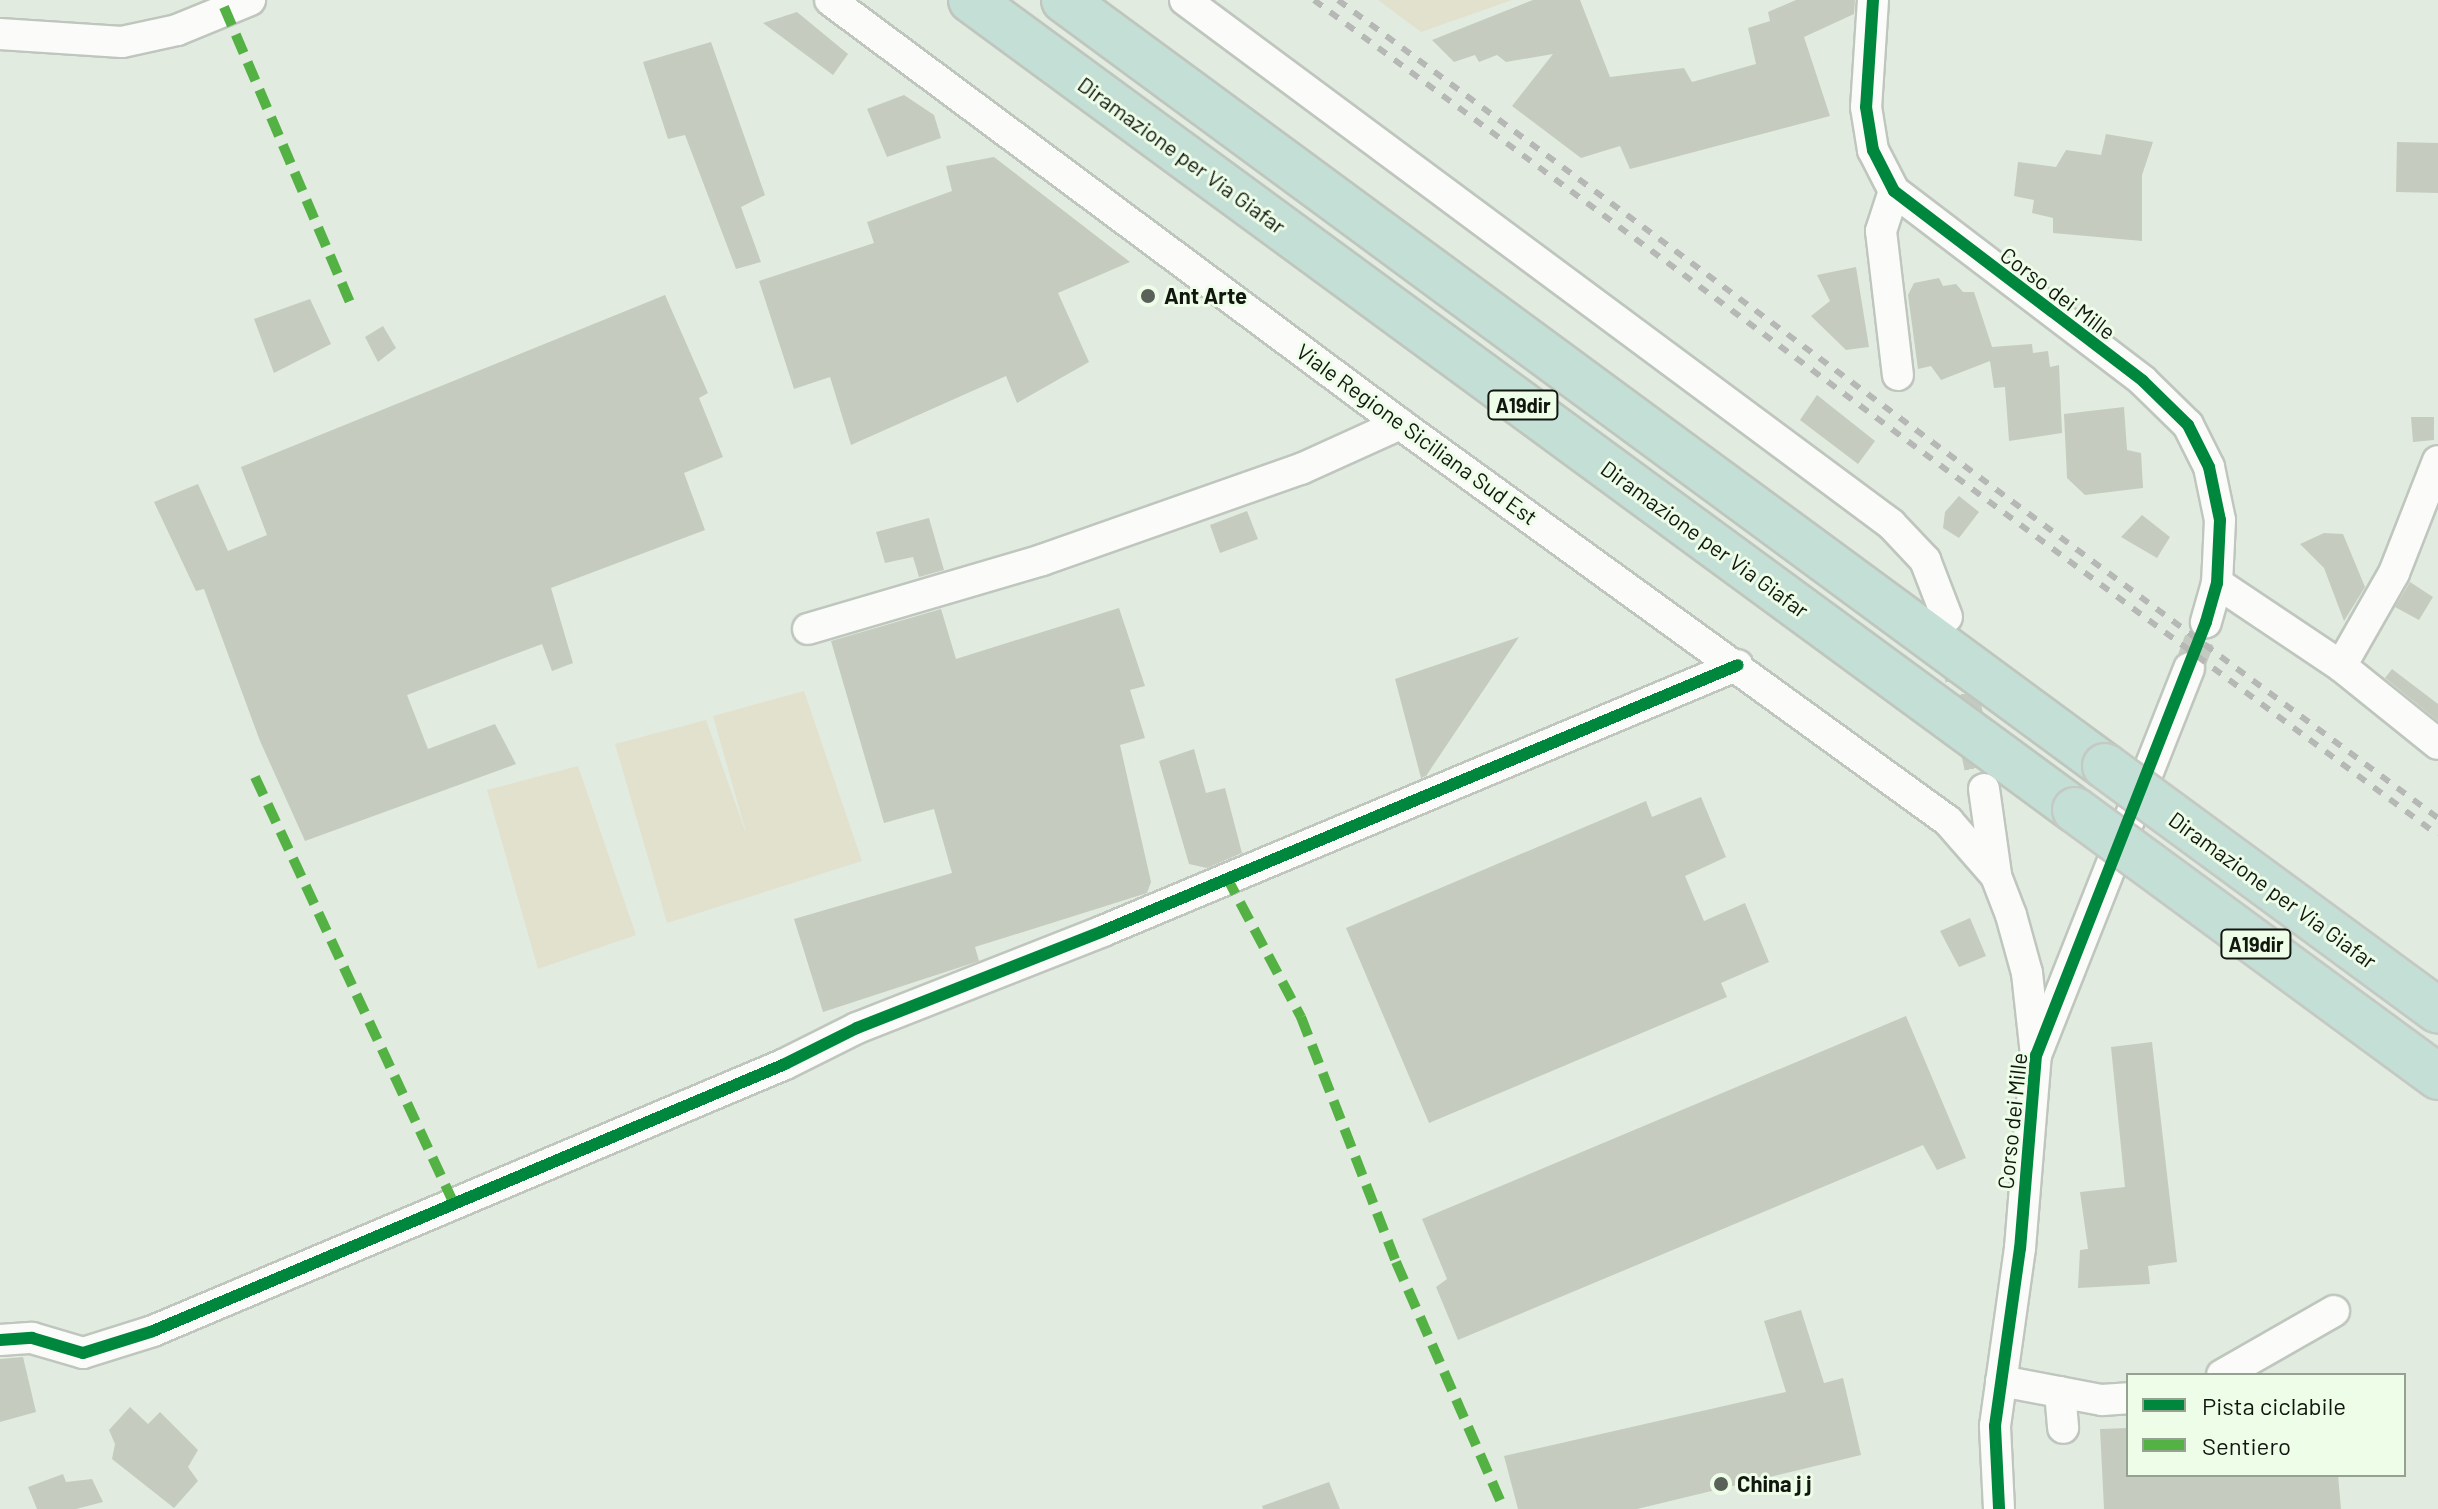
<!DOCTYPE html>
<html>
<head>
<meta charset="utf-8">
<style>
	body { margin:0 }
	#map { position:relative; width:2438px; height:1509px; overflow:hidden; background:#e2ebe0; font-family:Barlow,sans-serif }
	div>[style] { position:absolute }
	.green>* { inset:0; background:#e2e1ce }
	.building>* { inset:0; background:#c5cbbe }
	.minor-tunnel>* { height:30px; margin-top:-15px; transform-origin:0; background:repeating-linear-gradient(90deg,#c3cbc1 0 30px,transparent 0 45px) }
	.roads { filter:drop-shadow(2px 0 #bfc6be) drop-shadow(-2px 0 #bfc6be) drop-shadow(0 2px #bfc6be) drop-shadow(0 -2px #bfc6be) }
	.minor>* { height:30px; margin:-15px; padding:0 15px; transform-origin:15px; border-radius:15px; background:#fbfcfa }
	.highway>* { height:44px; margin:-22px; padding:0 22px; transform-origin:22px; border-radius:22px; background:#c4dfd6 }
	.rail>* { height:6px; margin-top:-3px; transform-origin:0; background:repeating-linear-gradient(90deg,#b6b8b5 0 10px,transparent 0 20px) }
	.bridges { filter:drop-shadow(2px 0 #c5c9c4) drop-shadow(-2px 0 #c5c9c4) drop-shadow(0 2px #c5c9c4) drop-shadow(0 -2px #c5c9c4) }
	.highway-bridge>* { height:44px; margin:-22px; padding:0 22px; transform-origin:22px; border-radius:22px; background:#c4dfd6 }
	.quiet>* { height:10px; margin-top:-5px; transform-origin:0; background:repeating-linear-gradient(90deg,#54b144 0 20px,transparent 0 30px) }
	.cycleway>* { height:12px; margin:-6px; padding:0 6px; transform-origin:6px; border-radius:6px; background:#00873e }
	.dots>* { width:22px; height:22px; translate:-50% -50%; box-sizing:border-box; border:4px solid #edfde8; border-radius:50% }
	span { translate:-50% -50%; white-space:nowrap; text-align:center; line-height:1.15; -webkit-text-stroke:6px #edfde8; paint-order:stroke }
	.shield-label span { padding:2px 6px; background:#edfde8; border:2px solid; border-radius:6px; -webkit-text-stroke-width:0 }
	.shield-label { font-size:20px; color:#11160f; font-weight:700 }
	.street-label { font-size:22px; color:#11160f }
	.poi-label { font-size:22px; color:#11160f; font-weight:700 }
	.left { translate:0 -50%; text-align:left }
	.legend { position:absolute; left:2126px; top:1373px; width:280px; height:104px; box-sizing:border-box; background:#edfde8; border:2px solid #95a191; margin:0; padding:10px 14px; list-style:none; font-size:24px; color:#11160f }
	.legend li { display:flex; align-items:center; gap:16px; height:40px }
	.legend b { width:40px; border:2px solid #95a191 }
</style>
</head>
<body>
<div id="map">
	<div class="green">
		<div style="clip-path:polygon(1378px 0,1512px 0,1421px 32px)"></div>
		<div style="clip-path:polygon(804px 691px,862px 861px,667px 923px,615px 744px,706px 720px,747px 836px,713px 716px)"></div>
		<div style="clip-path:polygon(578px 766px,636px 935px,538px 969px,487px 790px)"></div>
	</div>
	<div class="building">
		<div style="clip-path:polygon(1533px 0,1580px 0,1610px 77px,1684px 68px,1692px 82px,1756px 64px,1748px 28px,1770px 21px,1768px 12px,1796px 0,1855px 0,1854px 14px,1804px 37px,1830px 116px,1630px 169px,1620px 146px,1581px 158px,1512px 106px,1553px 54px,1506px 62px,1497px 55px,1479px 62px,1475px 55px,1454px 62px,1432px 40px)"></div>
		<div style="clip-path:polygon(797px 12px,848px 54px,833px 75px,763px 23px)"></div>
		<div style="clip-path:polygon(711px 42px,765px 195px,741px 207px,761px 262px,736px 269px,685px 135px,668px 139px,643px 62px)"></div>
		<div style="clip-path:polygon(904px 95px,934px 115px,941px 138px,887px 157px,867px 109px)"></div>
		<div style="clip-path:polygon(2106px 134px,2153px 142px,2142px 175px,2142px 241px,2053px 233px,2053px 218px,2032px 213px,2034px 200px,2014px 196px,2018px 162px,2056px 167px,2066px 150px,2101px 155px)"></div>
		<div style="clip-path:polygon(2397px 142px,2438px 143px,2438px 193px,2396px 192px)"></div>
		<div style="clip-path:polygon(994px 157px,1130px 262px,1058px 293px,1089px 362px,1017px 403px,1006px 376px,851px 445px,830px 377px,794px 389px,759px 281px,874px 243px,867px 222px,952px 191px,946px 166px)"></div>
		<div style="clip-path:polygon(1856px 267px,1869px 347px,1846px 350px,1811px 316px,1830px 301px,1817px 275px)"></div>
		<div style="clip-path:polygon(1939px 278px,1943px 286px,1956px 284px,1963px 292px,1974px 292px,1992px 347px,2032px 344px,2033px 353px,2048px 351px,2050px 367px,2059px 365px,2062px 433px,2009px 441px,2005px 387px,1994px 388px,1990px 361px,1941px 380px,1931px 366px,1918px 369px,1908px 295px,1914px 283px)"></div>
		<div style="clip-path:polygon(665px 295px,708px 393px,699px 398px,723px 457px,684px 473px,705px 530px,551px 588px,573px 663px,552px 671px,542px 644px,407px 695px,428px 749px,495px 724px,516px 764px,305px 841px,260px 741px,204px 589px,196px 591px,154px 502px,198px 484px,228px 551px,267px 535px,241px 467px)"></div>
		<div style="clip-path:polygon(310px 299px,331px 344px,274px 373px,254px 319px)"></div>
		<div style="clip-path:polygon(383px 326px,396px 348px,378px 362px,365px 337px)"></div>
		<div style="clip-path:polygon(1817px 395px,1875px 441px,1858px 464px,1800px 420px)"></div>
		<div style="clip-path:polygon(2124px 407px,2127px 450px,2141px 453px,2143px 488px,2085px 495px,2067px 478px,2064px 414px)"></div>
		<div style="clip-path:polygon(2411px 417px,2434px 417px,2434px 440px,2413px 442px)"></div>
		<div style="clip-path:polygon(1959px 496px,1979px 512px,1959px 538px,1943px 528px,1945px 512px)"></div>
		<div style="clip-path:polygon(1247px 511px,1258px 539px,1220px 553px,1210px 525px)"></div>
		<div style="clip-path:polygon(2142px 515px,2170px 537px,2157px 558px,2121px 537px)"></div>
		<div style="clip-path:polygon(929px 518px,944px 570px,919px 577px,913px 557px,885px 563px,876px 532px)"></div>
		<div style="clip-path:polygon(2324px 533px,2343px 534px,2365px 587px,2344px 621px,2324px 568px,2300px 544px)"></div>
		<div style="clip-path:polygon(2410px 582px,2433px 597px,2419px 620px,2395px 607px)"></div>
		<div style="clip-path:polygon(1119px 608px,1145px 686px,1130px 690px,1145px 738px,1120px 745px,1151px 882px,1147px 893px,975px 947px,979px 961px,823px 1012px,794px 919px,952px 873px,934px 809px,884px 823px,831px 641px,941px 609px,956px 659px)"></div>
		<div style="clip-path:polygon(1519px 637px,1426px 776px,1421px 778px,1395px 679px)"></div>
		<div style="clip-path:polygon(2392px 669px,2438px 704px,2438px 721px,2385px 678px)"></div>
		<div style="clip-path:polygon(1194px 749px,1206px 793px,1225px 788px,1242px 853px,1207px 868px,1189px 864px,1159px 761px)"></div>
		<div style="clip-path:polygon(1701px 797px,1726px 857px,1685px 876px,1704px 921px,1745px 903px,1769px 962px,1721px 983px,1727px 997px,1429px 1123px,1346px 928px,1646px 801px,1652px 817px)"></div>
		<div style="clip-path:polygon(1970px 918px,1986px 956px,1959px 967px,1940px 931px)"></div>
		<div style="clip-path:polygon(1906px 1016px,1966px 1158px,1937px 1170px,1923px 1145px,1458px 1340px,1436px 1287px,1447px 1279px,1422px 1219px)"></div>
		<div style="clip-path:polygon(2152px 1042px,2177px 1262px,2148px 1266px,2150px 1284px,2078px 1288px,2080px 1250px,2088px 1249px,2080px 1192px,2125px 1187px,2111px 1047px)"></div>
		<div style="clip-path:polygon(1801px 1310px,1824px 1383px,1843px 1378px,1861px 1455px,1637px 1509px,1518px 1509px,1504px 1456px,1786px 1392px,1764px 1321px)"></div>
		<div style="clip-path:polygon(23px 1357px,36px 1412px,0 1422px,0 1359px)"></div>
		<div style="clip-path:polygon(130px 1407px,148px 1424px,160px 1412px,198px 1450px,188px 1467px,198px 1481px,174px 1508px,112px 1459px,115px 1444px,109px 1430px)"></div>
		<div style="clip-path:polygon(2128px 1428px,2128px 1475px,2338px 1475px,2341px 1509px,2104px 1509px,2100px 1429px)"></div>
		<div style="clip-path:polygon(63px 1474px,66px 1482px,92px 1479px,103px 1502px,76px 1509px,37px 1509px,28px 1487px)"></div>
		<div style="clip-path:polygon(1329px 1482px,1340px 1509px,1263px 1509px,1262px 1506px)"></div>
	</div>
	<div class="minor-tunnel">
		<div style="left:1954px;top:650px;width:142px;rotate:77.8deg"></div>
		<div style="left:2189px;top:668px;width:49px;rotate:-69.7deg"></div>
	</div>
	<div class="roads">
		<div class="minor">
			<div style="left:830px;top:0;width:710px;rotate:36.64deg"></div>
			<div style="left:1400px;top:424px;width:677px;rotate:35.92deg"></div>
			<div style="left:1948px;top:821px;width:73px;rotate:48.9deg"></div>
			<div style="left:1996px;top:876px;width:42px;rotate:69deg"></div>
			<div style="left:2011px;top:915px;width:60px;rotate:74.6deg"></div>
			<div style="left:2027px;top:973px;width:82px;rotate:83.7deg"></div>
			<div style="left:1185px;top:0;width:879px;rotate:36.58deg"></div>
			<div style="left:1891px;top:524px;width:50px;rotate:46.6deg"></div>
			<div style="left:1925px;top:560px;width:61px;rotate:68.9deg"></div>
			<div style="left:1873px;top:0;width:107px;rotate:93.7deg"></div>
			<div style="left:1866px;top:107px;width:44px;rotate:80.8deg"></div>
			<div style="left:1873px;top:150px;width:46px;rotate:62.9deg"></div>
			<div style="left:1894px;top:191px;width:313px;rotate:37.3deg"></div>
			<div style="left:2143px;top:381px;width:63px;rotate:44.4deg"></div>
			<div style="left:2188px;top:425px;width:47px;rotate:63.4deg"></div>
			<div style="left:2209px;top:467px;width:54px;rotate:78.3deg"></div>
			<div style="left:2220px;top:520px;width:63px;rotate:92.7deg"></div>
			<div style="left:2217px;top:583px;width:41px;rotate:105.8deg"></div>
			<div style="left:0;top:34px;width:122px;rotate:3.8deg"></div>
			<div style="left:122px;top:42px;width:56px;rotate:-12.3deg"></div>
			<div style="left:177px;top:30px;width:79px;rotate:-22.3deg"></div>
			<div style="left:1894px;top:191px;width:42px;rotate:108deg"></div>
			<div style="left:1881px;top:231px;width:145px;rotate:83.3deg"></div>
			<div style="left:2217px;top:583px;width:149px;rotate:33.8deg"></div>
			<div style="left:2341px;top:666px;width:124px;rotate:38.8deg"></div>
			<div style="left:808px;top:629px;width:244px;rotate:-16.4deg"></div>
			<div style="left:1042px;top:560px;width:275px;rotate:-19.4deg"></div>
			<div style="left:1301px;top:469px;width:109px;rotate:-24.4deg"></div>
			<div style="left:2341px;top:666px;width:107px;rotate:-60.3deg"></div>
			<div style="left:2394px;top:573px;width:120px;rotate:-68.6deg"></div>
			<div style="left:1984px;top:789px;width:86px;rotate:82deg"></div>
			<div style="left:0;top:1340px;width:32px;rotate:-4deg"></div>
			<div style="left:32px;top:1338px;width:53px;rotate:16.4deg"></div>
			<div style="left:83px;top:1353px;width:73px;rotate:-17.4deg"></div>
			<div style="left:153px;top:1331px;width:686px;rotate:-22.9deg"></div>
			<div style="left:785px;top:1064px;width:80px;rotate:-26.6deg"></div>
			<div style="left:857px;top:1028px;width:264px;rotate:-21.5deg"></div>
			<div style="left:1103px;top:931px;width:688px;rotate:-22.73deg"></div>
			<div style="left:2222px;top:1375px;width:129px;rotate:-29.7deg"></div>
			<div style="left:2001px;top:1381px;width:103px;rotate:10.7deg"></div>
			<div style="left:2102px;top:1400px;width:26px;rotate:-4deg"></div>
			<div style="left:2060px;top:1392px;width:36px;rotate:85deg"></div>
			<div style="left:1999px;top:1509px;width:83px;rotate:-92.8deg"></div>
			<div style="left:1995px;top:1426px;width:180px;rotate:-82deg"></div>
			<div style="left:2020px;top:1248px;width:194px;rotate:-85.3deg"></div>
			<div style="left:2036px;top:1055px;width:416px;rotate:-68.4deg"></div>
		</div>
		<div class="highway">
			<div style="left:971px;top:0;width:1369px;rotate:36.27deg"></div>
			<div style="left:1064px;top:0;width:1292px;rotate:36.35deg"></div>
		</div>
	</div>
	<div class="rail">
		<div style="left:1314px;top:0;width:1400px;rotate:36.61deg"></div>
		<div style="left:1338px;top:0;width:1371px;rotate:36.64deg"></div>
	</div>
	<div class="bridges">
		<div class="highway-bridge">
			<div style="left:2105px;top:766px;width:413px;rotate:36.3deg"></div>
			<div style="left:2075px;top:810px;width:451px;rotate:36.3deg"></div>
		</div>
	</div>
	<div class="quiet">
		<div style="left:224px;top:7px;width:326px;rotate:66.9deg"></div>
		<div style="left:255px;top:777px;width:471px;rotate:65deg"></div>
		<div style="left:1226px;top:876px;width:160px;rotate:62deg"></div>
		<div style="left:1301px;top:1017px;width:263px;rotate:68.8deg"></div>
		<div style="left:1396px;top:1262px;width:270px;rotate:66.4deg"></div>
	</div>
	<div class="cycleway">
		<div style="left:1873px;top:0;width:107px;rotate:93.7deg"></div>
		<div style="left:1866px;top:107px;width:44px;rotate:80.8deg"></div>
		<div style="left:1873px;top:150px;width:46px;rotate:62.9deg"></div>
		<div style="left:1894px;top:191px;width:313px;rotate:37.3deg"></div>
		<div style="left:2143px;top:381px;width:63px;rotate:44.4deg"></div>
		<div style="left:2188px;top:425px;width:47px;rotate:63.4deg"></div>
		<div style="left:2209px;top:467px;width:54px;rotate:78.3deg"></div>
		<div style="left:2220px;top:520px;width:63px;rotate:92.7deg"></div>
		<div style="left:2217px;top:583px;width:41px;rotate:105.8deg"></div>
		<div style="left:2206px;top:622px;width:465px;rotate:111.4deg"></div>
		<div style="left:2036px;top:1055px;width:194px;rotate:94.7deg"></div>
		<div style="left:2020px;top:1248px;width:180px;rotate:98deg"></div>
		<div style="left:1995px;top:1426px;width:83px;rotate:87.2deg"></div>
		<div style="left:0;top:1340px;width:32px;rotate:-4deg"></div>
		<div style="left:32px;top:1338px;width:53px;rotate:16.4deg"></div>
		<div style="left:83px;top:1353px;width:73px;rotate:-17.4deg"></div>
		<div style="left:153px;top:1331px;width:686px;rotate:-22.9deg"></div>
		<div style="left:785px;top:1064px;width:80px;rotate:-26.6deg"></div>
		<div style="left:857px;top:1028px;width:264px;rotate:-21.5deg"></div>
		<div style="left:1103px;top:931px;width:688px;rotate:-22.73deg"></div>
	</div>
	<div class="dots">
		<div style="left:1148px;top:296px;background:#5a6158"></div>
		<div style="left:1721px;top:1484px;background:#5a6158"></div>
	</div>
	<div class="shield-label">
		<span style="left:1523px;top:405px">A19dir</span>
		<span style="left:2256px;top:944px">A19dir</span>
	</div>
	<div class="street-label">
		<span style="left:1182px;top:155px;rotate:36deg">Diramazione per Via Giafar</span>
		<span style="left:2058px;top:293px;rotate:37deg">Corso dei Mille</span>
		<span style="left:1417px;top:434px;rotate:36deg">Viale Regione Siciliana Sud Est</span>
		<span style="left:1705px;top:539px;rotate:36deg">Diramazione per Via Giafar</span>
		<span style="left:2273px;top:890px;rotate:36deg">Diramazione per Via Giafar</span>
		<span style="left:2012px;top:1121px;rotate:-84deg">Corso dei Mille</span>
	</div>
	<div class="poi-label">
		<span class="left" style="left:1164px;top:296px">Ant Arte</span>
		<span class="left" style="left:1737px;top:1484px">China j j</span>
	</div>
	<ul class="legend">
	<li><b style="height:10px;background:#00873e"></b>Pista ciclabile</li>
	<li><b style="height:10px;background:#54b144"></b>Sentiero</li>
	</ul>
</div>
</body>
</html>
